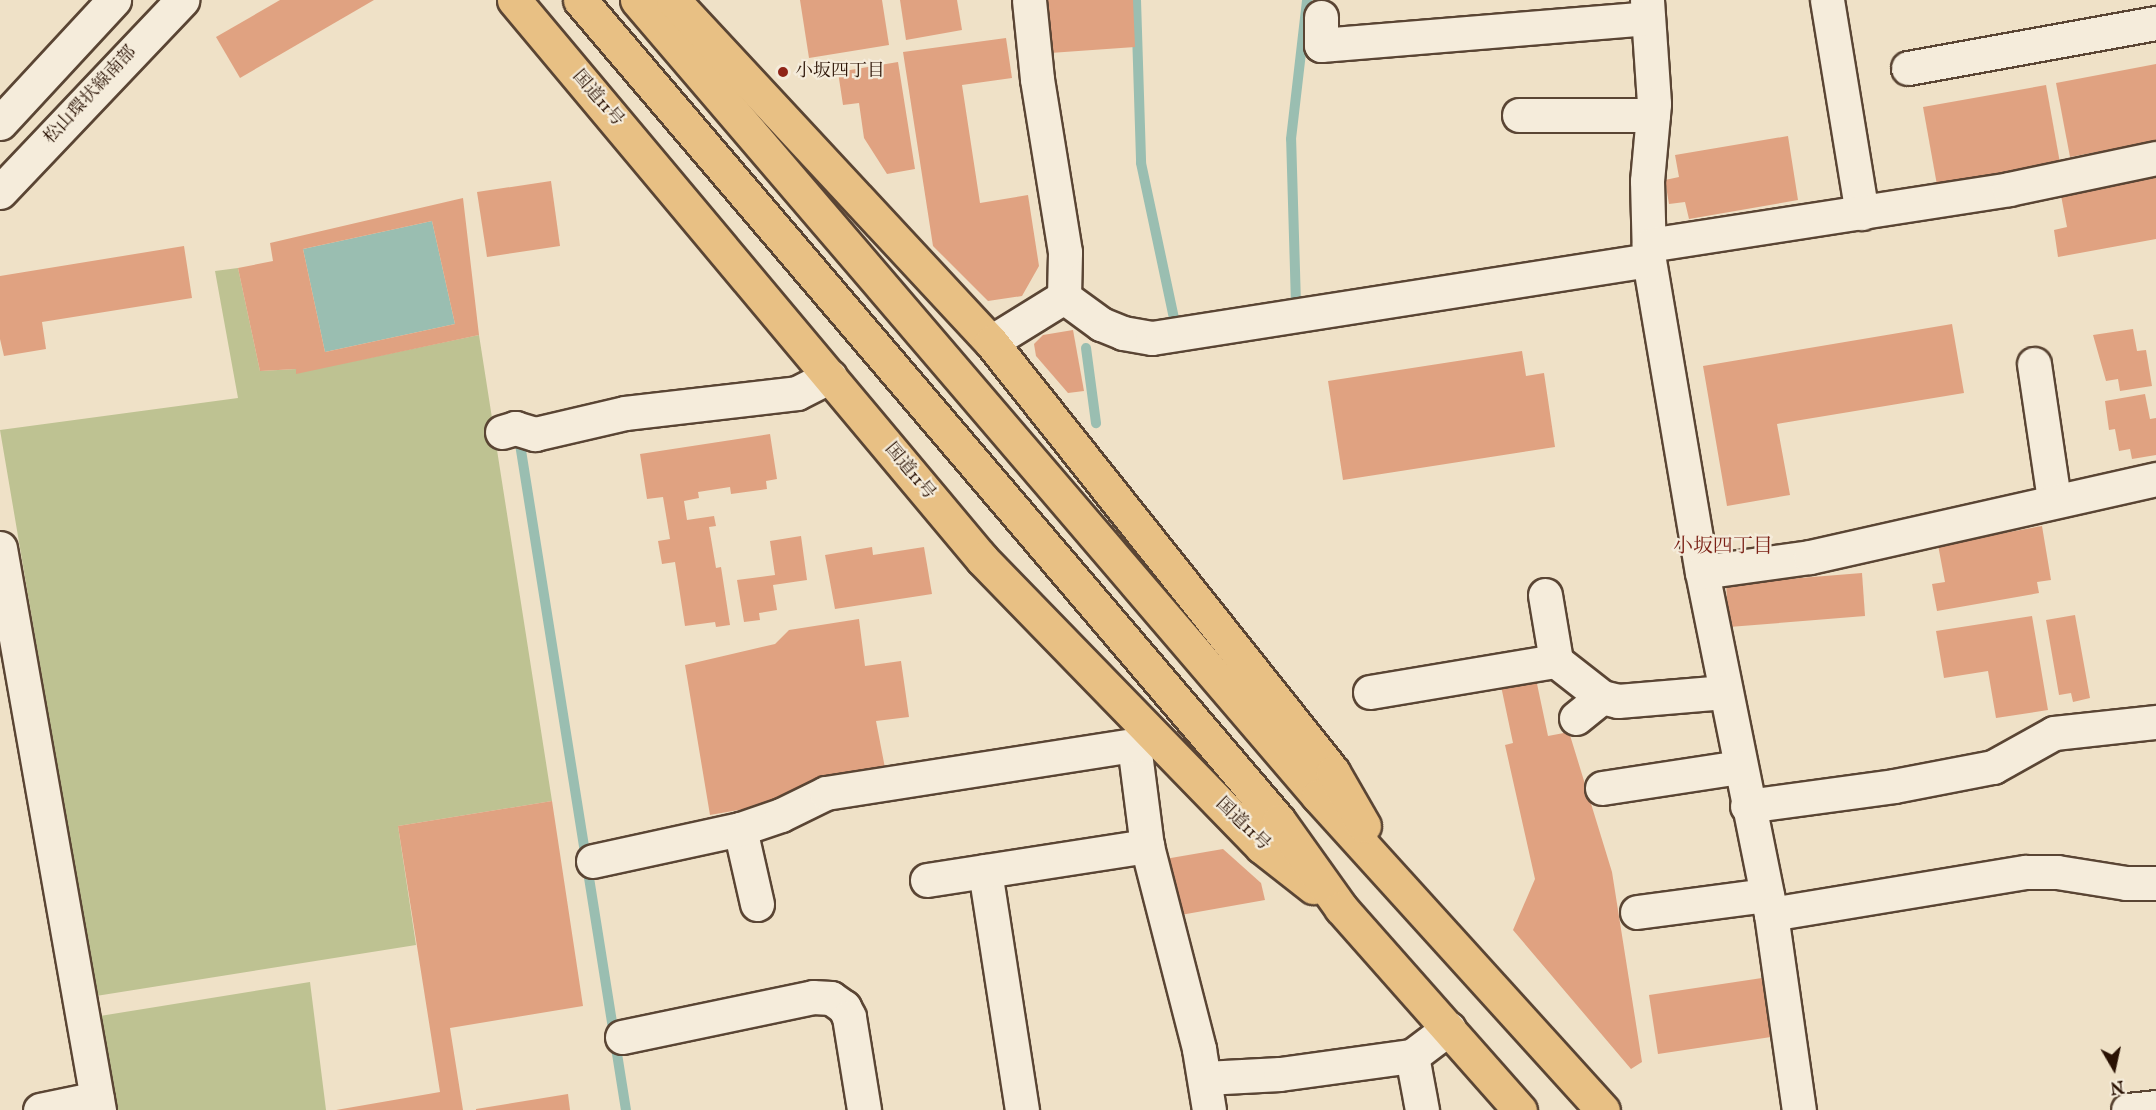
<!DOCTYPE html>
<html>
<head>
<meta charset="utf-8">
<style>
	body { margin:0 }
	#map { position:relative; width:2156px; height:1110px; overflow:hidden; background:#efe1c7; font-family:"IM FELL English","Noto Serif JP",serif }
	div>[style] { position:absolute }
	.green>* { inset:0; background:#bec292 }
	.water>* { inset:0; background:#9abeb1 }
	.stream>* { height:10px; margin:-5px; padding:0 5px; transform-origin:5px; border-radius:5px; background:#9abeb1 }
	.building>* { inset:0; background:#e0a281 }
	.roads { filter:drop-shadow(2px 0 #5a4534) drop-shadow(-2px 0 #5a4534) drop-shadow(0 2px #5a4534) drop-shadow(0 -2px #5a4534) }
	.minor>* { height:33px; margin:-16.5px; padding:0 16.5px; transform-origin:16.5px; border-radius:16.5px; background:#f5ecdb }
	.highway>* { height:33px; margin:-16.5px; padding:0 16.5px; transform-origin:16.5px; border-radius:16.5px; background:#e8c084 }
	.dots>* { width:16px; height:16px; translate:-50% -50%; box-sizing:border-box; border:3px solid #f5ecdb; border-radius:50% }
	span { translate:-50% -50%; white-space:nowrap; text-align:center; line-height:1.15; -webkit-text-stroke:4.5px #f5ecdb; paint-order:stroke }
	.poi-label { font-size:18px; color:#291103 }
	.left { translate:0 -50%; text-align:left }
	.street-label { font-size:18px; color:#291103 }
	.neighbourhood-label { font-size:20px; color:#7a1f14 }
	.north { position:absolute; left:2084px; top:1038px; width:60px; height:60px; -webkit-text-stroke:4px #f5ecdb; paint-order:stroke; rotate:171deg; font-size:16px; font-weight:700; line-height:24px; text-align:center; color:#291103 }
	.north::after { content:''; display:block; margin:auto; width:21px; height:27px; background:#291103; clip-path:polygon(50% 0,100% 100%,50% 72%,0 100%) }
</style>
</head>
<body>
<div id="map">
	<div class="green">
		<div style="clip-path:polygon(238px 268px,260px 371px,296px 369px,296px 373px,479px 335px,552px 801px,398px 826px,416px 945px,96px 996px,0 430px,238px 398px,215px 271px)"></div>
		<div style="clip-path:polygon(310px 982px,326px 1110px,112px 1110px,100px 1016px)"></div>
	</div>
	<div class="water">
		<div style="clip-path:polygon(432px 221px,455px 324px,325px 352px,303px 249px)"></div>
	</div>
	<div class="stream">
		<div style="left:1136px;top:0;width:163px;rotate:88.2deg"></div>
		<div style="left:1141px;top:163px;width:164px;rotate:78deg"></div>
		<div style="left:1175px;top:323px;width:9px;rotate:-13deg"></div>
		<div style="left:1288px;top:305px;width:8px;rotate:-7deg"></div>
		<div style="left:1296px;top:304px;width:165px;rotate:-91.7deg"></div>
		<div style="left:1291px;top:139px;width:140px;rotate:-83.4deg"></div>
		<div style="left:1086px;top:348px;width:76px;rotate:82.4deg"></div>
		<div style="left:520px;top:444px;width:674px;rotate:80.96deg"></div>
	</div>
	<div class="building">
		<div style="clip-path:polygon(280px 0,374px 0,240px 78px,216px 37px)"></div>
		<div style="clip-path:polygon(800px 0,882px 0,889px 45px,809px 58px)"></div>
		<div style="clip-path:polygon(900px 0,957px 0,962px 30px,906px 40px)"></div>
		<div style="clip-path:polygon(1047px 0,1133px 0,1135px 47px,1050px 53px)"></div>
		<div style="clip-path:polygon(1006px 38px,1012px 78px,962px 85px,980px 203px,1028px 195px,1039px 266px,1022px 296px,988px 301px,933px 246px,903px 52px)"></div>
		<div style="clip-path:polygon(898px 62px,915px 169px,887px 174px,864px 138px,859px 103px,843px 105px,838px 72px)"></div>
		<div style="clip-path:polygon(2156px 64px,2156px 141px,2070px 157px,2056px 83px)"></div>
		<div style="clip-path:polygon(2046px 85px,2060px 163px,1937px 185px,1923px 107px)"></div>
		<div style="clip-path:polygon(1788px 136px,1798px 200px,1689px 219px,1685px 202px,1669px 204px,1665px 180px,1679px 177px,1675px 155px)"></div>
		<div style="clip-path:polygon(2156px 173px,2156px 239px,2058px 257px,2054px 230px,2067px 227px,2060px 190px)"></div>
		<div style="clip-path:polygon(551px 181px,560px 246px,487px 257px,477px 192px)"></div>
		<div style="clip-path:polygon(evenodd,463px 198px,479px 335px,296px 374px,296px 369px,260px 371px,238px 268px,273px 261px,270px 243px,463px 198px,432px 221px,455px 324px,325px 352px,303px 249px,432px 221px)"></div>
		<div style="clip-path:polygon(184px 246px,192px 298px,42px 322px,46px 349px,4px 356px,0 339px,0 276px)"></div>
		<div style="clip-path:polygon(1952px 324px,1964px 393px,1777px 424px,1790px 495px,1727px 506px,1703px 366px)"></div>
		<div style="clip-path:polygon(2133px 329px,2137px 351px,2146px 350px,2152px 386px,2120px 391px,2118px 379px,2106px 381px,2093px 335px)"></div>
		<div style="clip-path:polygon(1073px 330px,1084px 391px,1068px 393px,1036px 356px,1034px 344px,1043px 335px)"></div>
		<div style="clip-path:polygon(1522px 351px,1526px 376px,1544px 373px,1555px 447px,1343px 480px,1328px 381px)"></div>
		<div style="clip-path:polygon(2145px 394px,2150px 419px,2156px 418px,2156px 455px,2132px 459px,2130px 449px,2119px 451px,2115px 429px,2109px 430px,2105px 401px)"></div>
		<div style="clip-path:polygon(770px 434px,777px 479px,766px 481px,767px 489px,731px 494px,730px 487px,698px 492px,699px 498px,684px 501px,687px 520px,714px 516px,716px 526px,709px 527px,716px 568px,721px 567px,730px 625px,716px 627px,715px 622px,685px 626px,675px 562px,662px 564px,658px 541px,670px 539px,663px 497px,647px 499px,640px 454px)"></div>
		<div style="clip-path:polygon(2042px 526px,2051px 580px,2037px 582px,2039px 593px,1937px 611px,1932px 584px,1945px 582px,1938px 545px)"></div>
		<div style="clip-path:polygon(801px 536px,807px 580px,773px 585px,777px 610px,759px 613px,760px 620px,744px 622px,737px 580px,775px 575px,770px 541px)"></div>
		<div style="clip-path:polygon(872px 547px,873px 555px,924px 547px,932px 594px,835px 609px,825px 555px)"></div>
		<div style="clip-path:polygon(1862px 573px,1865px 616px,1729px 627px,1726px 584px)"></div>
		<div style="clip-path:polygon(2075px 615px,2090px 698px,2073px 702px,2071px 693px,2059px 695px,2046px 620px)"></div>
		<div style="clip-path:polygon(2032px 616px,2048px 710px,1996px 718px,1988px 671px,1944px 678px,1936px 631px)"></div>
		<div style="clip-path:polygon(859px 619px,865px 666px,901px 661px,909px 717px,876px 721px,885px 768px,778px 803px,710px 815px,685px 665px,775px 644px,789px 630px)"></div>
		<div style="clip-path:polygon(1536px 679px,1548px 736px,1569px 732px,1612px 872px,1642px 1062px,1631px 1069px,1513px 930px,1535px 879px,1505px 745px,1513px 743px,1501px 686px)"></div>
		<div style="clip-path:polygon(552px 801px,583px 1006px,450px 1028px,463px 1110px,336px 1110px,440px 1092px,398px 826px)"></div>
		<div style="clip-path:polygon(1223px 849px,1261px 883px,1265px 900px,1175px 916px,1165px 859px)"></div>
		<div style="clip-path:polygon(1762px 978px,1771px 1037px,1658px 1054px,1649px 995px)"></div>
		<div style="clip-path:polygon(568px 1094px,570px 1110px,476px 1110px,476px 1109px)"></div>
	</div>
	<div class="roads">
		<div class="minor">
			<div style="left:1647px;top:0;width:104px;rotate:86.1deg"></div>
			<div style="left:1654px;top:104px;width:77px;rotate:95.2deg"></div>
			<div style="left:1647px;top:181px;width:79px;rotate:88.5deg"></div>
			<div style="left:1649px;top:260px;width:316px;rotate:80.4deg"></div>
			<div style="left:1702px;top:572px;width:349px;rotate:78.6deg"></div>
			<div style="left:1771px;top:914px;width:198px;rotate:81.9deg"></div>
			<div style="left:1827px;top:0;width:216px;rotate:80.7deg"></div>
			<div style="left:1321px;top:17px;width:28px;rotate:90deg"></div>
			<div style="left:1321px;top:45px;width:328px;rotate:-4.7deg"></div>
			<div style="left:1908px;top:68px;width:252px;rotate:-10.3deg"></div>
			<div style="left:1519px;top:115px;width:134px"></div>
			<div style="left:0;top:123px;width:168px;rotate:-47.2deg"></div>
			<div style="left:0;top:192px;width:265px;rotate:-46.5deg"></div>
			<div style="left:1649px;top:245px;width:364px;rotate:-8.8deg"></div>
			<div style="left:2009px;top:189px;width:150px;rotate:-11.9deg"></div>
			<div style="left:1064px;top:297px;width:46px;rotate:36.1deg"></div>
			<div style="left:1101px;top:324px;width:24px;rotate:22deg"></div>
			<div style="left:1123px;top:333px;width:29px;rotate:10deg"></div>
			<div style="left:1152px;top:338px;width:503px;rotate:-8.92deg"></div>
			<div style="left:991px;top:342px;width:86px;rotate:-31.7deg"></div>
			<div style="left:1064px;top:297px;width:45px;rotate:-88.7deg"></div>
			<div style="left:1065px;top:252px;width:175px;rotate:-99.2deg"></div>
			<div style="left:1037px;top:79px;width:79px;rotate:-95.8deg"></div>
			<div style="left:2034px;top:364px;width:137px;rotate:81.6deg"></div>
			<div style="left:502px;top:432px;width:14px;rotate:-17deg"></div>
			<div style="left:515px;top:428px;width:21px;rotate:17deg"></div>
			<div style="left:535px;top:434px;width:92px;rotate:-13.1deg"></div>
			<div style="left:625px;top:413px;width:173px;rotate:-6.6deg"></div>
			<div style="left:797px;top:393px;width:37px;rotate:-27deg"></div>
			<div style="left:0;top:548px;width:571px;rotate:80.01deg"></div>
			<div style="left:1702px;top:572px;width:109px;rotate:-7.9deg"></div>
			<div style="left:1810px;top:557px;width:355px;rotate:-12.7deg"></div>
			<div style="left:1545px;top:595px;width:67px;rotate:80.5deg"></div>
			<div style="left:1370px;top:692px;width:189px;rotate:-9.5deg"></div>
			<div style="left:1556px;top:661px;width:58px;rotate:38deg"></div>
			<div style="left:1602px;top:697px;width:16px;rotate:14deg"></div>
			<div style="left:1618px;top:701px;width:107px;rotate:-4.8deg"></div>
			<div style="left:1576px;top:718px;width:33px;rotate:-39deg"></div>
			<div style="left:1149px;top:732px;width:20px;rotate:139deg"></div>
			<div style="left:1134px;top:745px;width:102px;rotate:82.7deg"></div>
			<div style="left:1147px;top:846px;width:210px;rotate:75.6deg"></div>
			<div style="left:1199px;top:1049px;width:62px;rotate:80.7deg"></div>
			<div style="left:1602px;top:788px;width:139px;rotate:-8.7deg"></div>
			<div style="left:1747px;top:806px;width:148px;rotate:-7.7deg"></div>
			<div style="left:1894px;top:786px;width:101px;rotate:-10.9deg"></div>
			<div style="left:1993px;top:767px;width:70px;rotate:-29.1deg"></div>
			<div style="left:2054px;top:733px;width:103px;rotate:-6.2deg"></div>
			<div style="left:740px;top:829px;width:77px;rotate:77.2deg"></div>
			<div style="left:593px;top:861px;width:150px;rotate:-12.3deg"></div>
			<div style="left:740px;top:829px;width:43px;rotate:-18.9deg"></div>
			<div style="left:781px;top:815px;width:50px;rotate:-26.1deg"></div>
			<div style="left:826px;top:793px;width:312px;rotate:-8.9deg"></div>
			<div style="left:985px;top:871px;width:242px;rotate:81.2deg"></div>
			<div style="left:927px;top:880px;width:223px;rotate:-8.8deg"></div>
			<div style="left:1637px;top:912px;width:131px;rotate:-7.5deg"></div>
			<div style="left:1771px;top:914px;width:258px;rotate:-9.4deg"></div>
			<div style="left:2026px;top:872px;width:31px"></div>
			<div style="left:2057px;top:872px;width:70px;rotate:9.1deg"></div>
			<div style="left:2126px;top:883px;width:30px"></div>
			<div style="left:622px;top:1037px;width:195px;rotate:-11.8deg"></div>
			<div style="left:813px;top:997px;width:18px;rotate:3deg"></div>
			<div style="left:831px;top:998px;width:16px;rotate:35deg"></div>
			<div style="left:844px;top:1007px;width:11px;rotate:63deg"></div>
			<div style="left:849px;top:1017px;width:94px;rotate:80.8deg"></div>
			<div style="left:1412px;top:1056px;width:55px;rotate:79.5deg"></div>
			<div style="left:1205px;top:1078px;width:75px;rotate:-3.1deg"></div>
			<div style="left:1280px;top:1074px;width:133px;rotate:-7.8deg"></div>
			<div style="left:1412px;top:1056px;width:46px;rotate:-37.1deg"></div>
			<div style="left:40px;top:1110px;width:58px;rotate:-11.9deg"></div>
			<div style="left:2128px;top:1110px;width:28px;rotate:-6deg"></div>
		</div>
		<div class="highway">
			<div style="left:514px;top:0;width:729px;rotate:50.06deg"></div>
			<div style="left:982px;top:559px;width:402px;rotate:45.8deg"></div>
			<div style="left:1262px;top:847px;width:65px;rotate:38.1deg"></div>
			<div style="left:580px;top:0;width:1078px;rotate:49.59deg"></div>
			<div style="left:1279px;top:821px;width:107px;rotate:54.5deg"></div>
			<div style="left:1341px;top:908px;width:270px;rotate:48.5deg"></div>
			<div style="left:637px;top:0;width:1048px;rotate:49.45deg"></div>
			<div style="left:1318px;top:796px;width:424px;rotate:47.8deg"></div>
			<div style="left:673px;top:0;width:467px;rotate:47.1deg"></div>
			<div style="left:991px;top:342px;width:549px;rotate:51.5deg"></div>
			<div style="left:1333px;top:772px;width:62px;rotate:60.1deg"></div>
		</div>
	</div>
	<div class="dots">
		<div style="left:783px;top:72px;background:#8f2418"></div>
	</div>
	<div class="poi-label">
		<span class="left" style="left:795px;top:72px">小坂四丁目</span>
	</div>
	<div class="street-label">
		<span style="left:91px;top:96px;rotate:-47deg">松山環状線南部</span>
		<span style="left:597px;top:99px;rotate:49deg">国道11号</span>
		<span style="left:909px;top:472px;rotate:50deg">国道11号</span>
		<span style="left:1242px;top:825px;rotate:44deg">国道11号</span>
	</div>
	<div class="neighbourhood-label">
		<span style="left:1723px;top:546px">小坂四丁目</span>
	</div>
	<div class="north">N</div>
</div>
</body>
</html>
